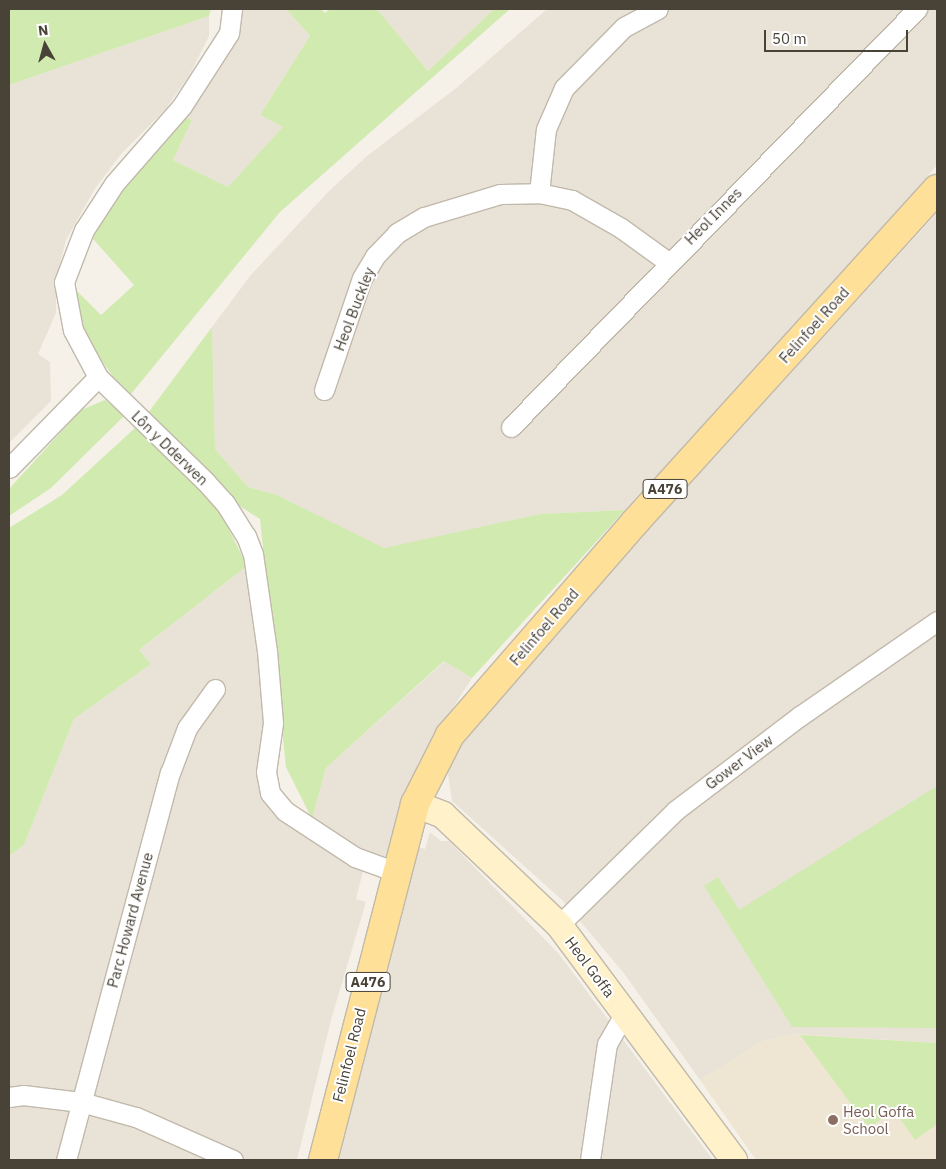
<!DOCTYPE html>
<html>
<head>
<meta charset="utf-8">
<style>
	body { margin:0 }
	#map { position:relative; width:946px; height:1169px; overflow:hidden; background:#f5f1e9; font-family:"IBM Plex Sans",sans-serif }
	div>[style] { position:absolute }
	.residential>* { inset:0; background:#e9e3d7 }
	.education>* { inset:0; background:#eee6d2 }
	.green>* { inset:0; background:#d1eab0 }
	.roads { filter:drop-shadow(1px 0 #c1b9ab) drop-shadow(-1px 0 #c1b9ab) drop-shadow(0 1px #c1b9ab) drop-shadow(0 -1px #c1b9ab) }
	.street>* { height:19px; margin:-9.5px; padding:0 9.5px; transform-origin:9.5px; border-radius:9.5px; background:#fff }
	.secondary>* { height:26px; margin:-13px; padding:0 13px; transform-origin:13px; border-radius:13px; background:#fff1c9 }
	.primary>* { height:28px; margin:-14px; padding:0 14px; transform-origin:14px; border-radius:14px; background:#ffe098 }
	.dots>* { width:14px; height:14px; translate:-50% -50%; box-sizing:border-box; border:2px solid #fff; border-radius:50% }
	span { translate:-50% -50%; white-space:nowrap; text-align:center; line-height:1.15; -webkit-text-stroke:4px #fff; paint-order:stroke }
	.shield-label span { padding:1px 4px; background:#fff; border:1px solid; border-radius:4px; -webkit-text-stroke-width:0 }
	.shield-label { font-size:14px; color:#494237; font-weight:700 }
	.street-label { font-size:15px; color:#494237 }
	.education-label { font-size:15px; color:#785e54 }
	.left { translate:0 -50%; text-align:left }
	.frame { position:absolute; inset:0; border:10px solid #494237; pointer-events:none }
	.north { position:absolute; left:20px; top:20px; width:50px; height:50px; -webkit-text-stroke:4px #fff; paint-order:stroke; rotate:353deg; font-size:14px; font-weight:700; line-height:20px; text-align:center; color:#494237 }
	.north::after { content:''; display:block; margin:auto; width:18px; height:22px; background:#494237; clip-path:polygon(50% 0,100% 100%,50% 72%,0 100%) }
	.scale { position:absolute; left:764px; top:30px; width:144px; height:22px; box-sizing:border-box; border:2px solid #494237; border-top:0; padding-left:6px; font-size:15px; line-height:18px; white-space:nowrap; color:#494237; -webkit-text-stroke:4px #fff; paint-order:stroke }
</style>
</head>
<body>
<div id="map">
	<div class="residential">
		<div style="clip-path:polygon(241px 9px,286px 9px,310px 36px,260px 115px,284px 127px,228px 187px,173px 160px,192px 120px,181px 116px,239px 32px)"></div>
		<div style="clip-path:polygon(377px 9px,494px 9px,428px 71px)"></div>
		<div style="clip-path:polygon(547px 9px,937px 9px,937px 165px,858px 259px,625px 510px,540px 514px,384px 549px,277px 495px,248px 487px,215px 449px,212px 327px,250px 276px,329px 191px,367px 156px,455px 89px)"></div>
		<div style="clip-path:polygon(209px 16px,209px 36px,189px 76px,164px 111px,121px 154px,94px 190px,66px 240px,56px 279px,56px 313px,38px 354px,50px 362px,51px 401px,9px 443px,9px 85px)"></div>
		<div style="clip-path:polygon(937px 213px,937px 1043px,795px 1034px,763px 1041px,700px 1080px,623px 972px,562px 900px,452px 801px,446px 762px,512px 679px)"></div>
		<div style="clip-path:polygon(247px 566px,265px 721px,259px 784px,364px 867px,356px 899px,366px 902px,331px 1020px,297px 1160px,9px 1160px,9px 856px,24px 845px,74px 719px,151px 664px,139px 650px)"></div>
		<div style="clip-path:polygon(445px 661px,472px 678px,418px 763px,385px 862px,333px 838px,312px 819px,326px 768px)"></div>
		<div style="clip-path:polygon(430px 832px,441px 841px,449px 841px,559px 954px,713px 1160px,333px 1160px,418px 847px,425px 849px)"></div>
	</div>
	<div class="education">
		<div style="clip-path:polygon(795px 1034px,937px 1043px,937px 1160px,756px 1160px,700px 1080px,763px 1041px)"></div>
	</div>
	<div class="green">
		<div style="clip-path:polygon(9px 9px,211px 9px,209px 16px,9px 85px)"></div>
		<div style="clip-path:polygon(286px 9px,321px 9px,325px 13px,330px 9px,377px 9px,428px 71px,494px 9px,510px 9px,280px 212px,131px 394px,122px 389px,78px 328px,69px 283px,101px 315px,134px 285px,87px 232px,181px 116px,192px 120px,173px 160px,228px 187px,283px 127px,260px 115px,310px 36px)"></div>
		<div style="clip-path:polygon(212px 327px,215px 449px,248px 487px,277px 495px,384px 548px,540px 514px,625px 510px,472px 678px,444px 661px,326px 768px,312px 819px,286px 767px,260px 519px,238px 505px,148px 413px)"></div>
		<div style="clip-path:polygon(105px 400px,125px 415px,51px 488px,9px 516px,9px 489px,81px 410px)"></div>
		<div style="clip-path:polygon(136px 427px,213px 497px,247px 566px,139px 650px,151px 664px,74px 719px,24px 845px,9px 856px,9px 528px,62px 495px)"></div>
		<div style="clip-path:polygon(937px 786px,937px 1028px,792px 1027px,704px 886px,718px 877px,739px 910px)"></div>
		<div style="clip-path:polygon(800px 1035px,937px 1043px,937px 1124px,915px 1140px,894px 1110px,869px 1128px)"></div>
	</div>
	<div class="roads">
		<div class="street">
			<div style="left:232px;top:9px;width:24px;rotate:97deg"></div>
			<div style="left:229px;top:33px;width:87px;rotate:122.8deg"></div>
			<div style="left:182px;top:106px;width:103px;rotate:131.1deg"></div>
			<div style="left:114px;top:184px;width:55px;rotate:123.1deg"></div>
			<div style="left:84px;top:230px;width:56px;rotate:111deg"></div>
			<div style="left:64px;top:282px;width:49px;rotate:79.4deg"></div>
			<div style="left:73px;top:330px;width:53px;rotate:62deg"></div>
			<div style="left:98px;top:377px;width:149px;rotate:44.2deg"></div>
			<div style="left:205px;top:481px;width:30px;rotate:48deg"></div>
			<div style="left:225px;top:503px;width:39px;rotate:58deg"></div>
			<div style="left:246px;top:536px;width:19px;rotate:69deg"></div>
			<div style="left:253px;top:554px;width:98px;rotate:81.8deg"></div>
			<div style="left:267px;top:651px;width:72px;rotate:85.2deg"></div>
			<div style="left:273px;top:723px;width:49px;rotate:98.1deg"></div>
			<div style="left:266px;top:772px;width:21px;rotate:79deg"></div>
			<div style="left:270px;top:793px;width:23px;rotate:50deg"></div>
			<div style="left:285px;top:811px;width:84px;rotate:33.3deg"></div>
			<div style="left:355px;top:857px;width:44px;rotate:20.1deg"></div>
			<div style="left:539px;top:193px;width:64px;rotate:-83.8deg"></div>
			<div style="left:546px;top:129px;width:45px;rotate:-66.3deg"></div>
			<div style="left:564px;top:88px;width:86px;rotate:-45.5deg"></div>
			<div style="left:624px;top:27px;width:38px;rotate:-28deg"></div>
			<div style="left:324px;top:390px;width:118px;rotate:-71.3deg"></div>
			<div style="left:362px;top:278px;width:26px;rotate:-59deg"></div>
			<div style="left:375px;top:256px;width:32px;rotate:-46deg"></div>
			<div style="left:397px;top:233px;width:31px;rotate:-31deg"></div>
			<div style="left:424px;top:217px;width:79px;rotate:-16.8deg"></div>
			<div style="left:500px;top:194px;width:39px;rotate:-1deg"></div>
			<div style="left:539px;top:193px;width:34px;rotate:12deg"></div>
			<div style="left:572px;top:200px;width:56px;rotate:29.7deg"></div>
			<div style="left:621px;top:228px;width:58px;rotate:35.9deg"></div>
			<div style="left:511px;top:427px;width:583px;rotate:-45.83deg"></div>
			<div style="left:9px;top:468px;width:127px;rotate:-45.6deg"></div>
			<div style="left:559px;top:925px;width:164px;rotate:-44.5deg"></div>
			<div style="left:676px;top:810px;width:156px;rotate:-37.2deg"></div>
			<div style="left:800px;top:716px;width:167px;rotate:-34.7deg"></div>
			<div style="left:9px;top:1097px;width:14px;rotate:-8deg"></div>
			<div style="left:23px;top:1095px;width:58px;rotate:6.9deg"></div>
			<div style="left:81px;top:1102px;width:57px;rotate:15.3deg"></div>
			<div style="left:136px;top:1117px;width:106px;rotate:23.9deg"></div>
			<div style="left:66px;top:1160px;width:401px;rotate:-75deg"></div>
			<div style="left:170px;top:773px;width:48px;rotate:-69.3deg"></div>
			<div style="left:187px;top:728px;width:48px;rotate:-54.3deg"></div>
			<div style="left:590px;top:1160px;width:117px;rotate:-81.7deg"></div>
			<div style="left:607px;top:1044px;width:36px;rotate:-60deg"></div>
		</div>
		<div class="secondary">
			<div style="left:415px;top:804px;width:30px;rotate:21deg"></div>
			<div style="left:443px;top:815px;width:160px;rotate:43.5deg"></div>
			<div style="left:559px;top:925px;width:293px;rotate:53.3deg"></div>
		</div>
		<div class="primary">
			<div style="left:323px;top:1160px;width:368px;rotate:-75.5deg"></div>
			<div style="left:415px;top:804px;width:77px;rotate:-63.1deg"></div>
			<div style="left:450px;top:735px;width:284px;rotate:-49deg"></div>
			<div style="left:636px;top:521px;width:448px;rotate:-47.8deg"></div>
		</div>
	</div>
	<div class="dots">
		<div style="left:833px;top:1120px;background:#8d6e63"></div>
	</div>
	<div class="shield-label">
		<span style="left:665px;top:489px">A476</span>
		<span style="left:368px;top:982px">A476</span>
	</div>
	<div class="street-label">
		<span style="left:713px;top:216px;rotate:-45deg">Heol Innes</span>
		<span style="left:354px;top:309px;rotate:-69deg">Heol Buckley</span>
		<span style="left:814px;top:325px;rotate:-48deg">Felinfoel Road</span>
		<span style="left:170px;top:448px;rotate:44deg">Lôn y Dderwen</span>
		<span style="left:544px;top:627px;rotate:-49deg">Felinfoel Road</span>
		<span style="left:739px;top:762px;rotate:-37deg">Gower View</span>
		<span style="left:130px;top:920px;rotate:-75deg">Parc Howard Avenue</span>
		<span style="left:590px;top:967px;rotate:53deg">Heol Goffa</span>
		<span style="left:349px;top:1055px;rotate:-76deg">Felinfoel Road</span>
	</div>
	<div class="education-label">
		<span class="left" style="left:843px;top:1120px">Heol Goffa<br>School</span>
	</div>
	<div class="frame"></div>
	<div class="north">N</div>
	<div class="scale">50 m</div>
</div>
</body>
</html>
